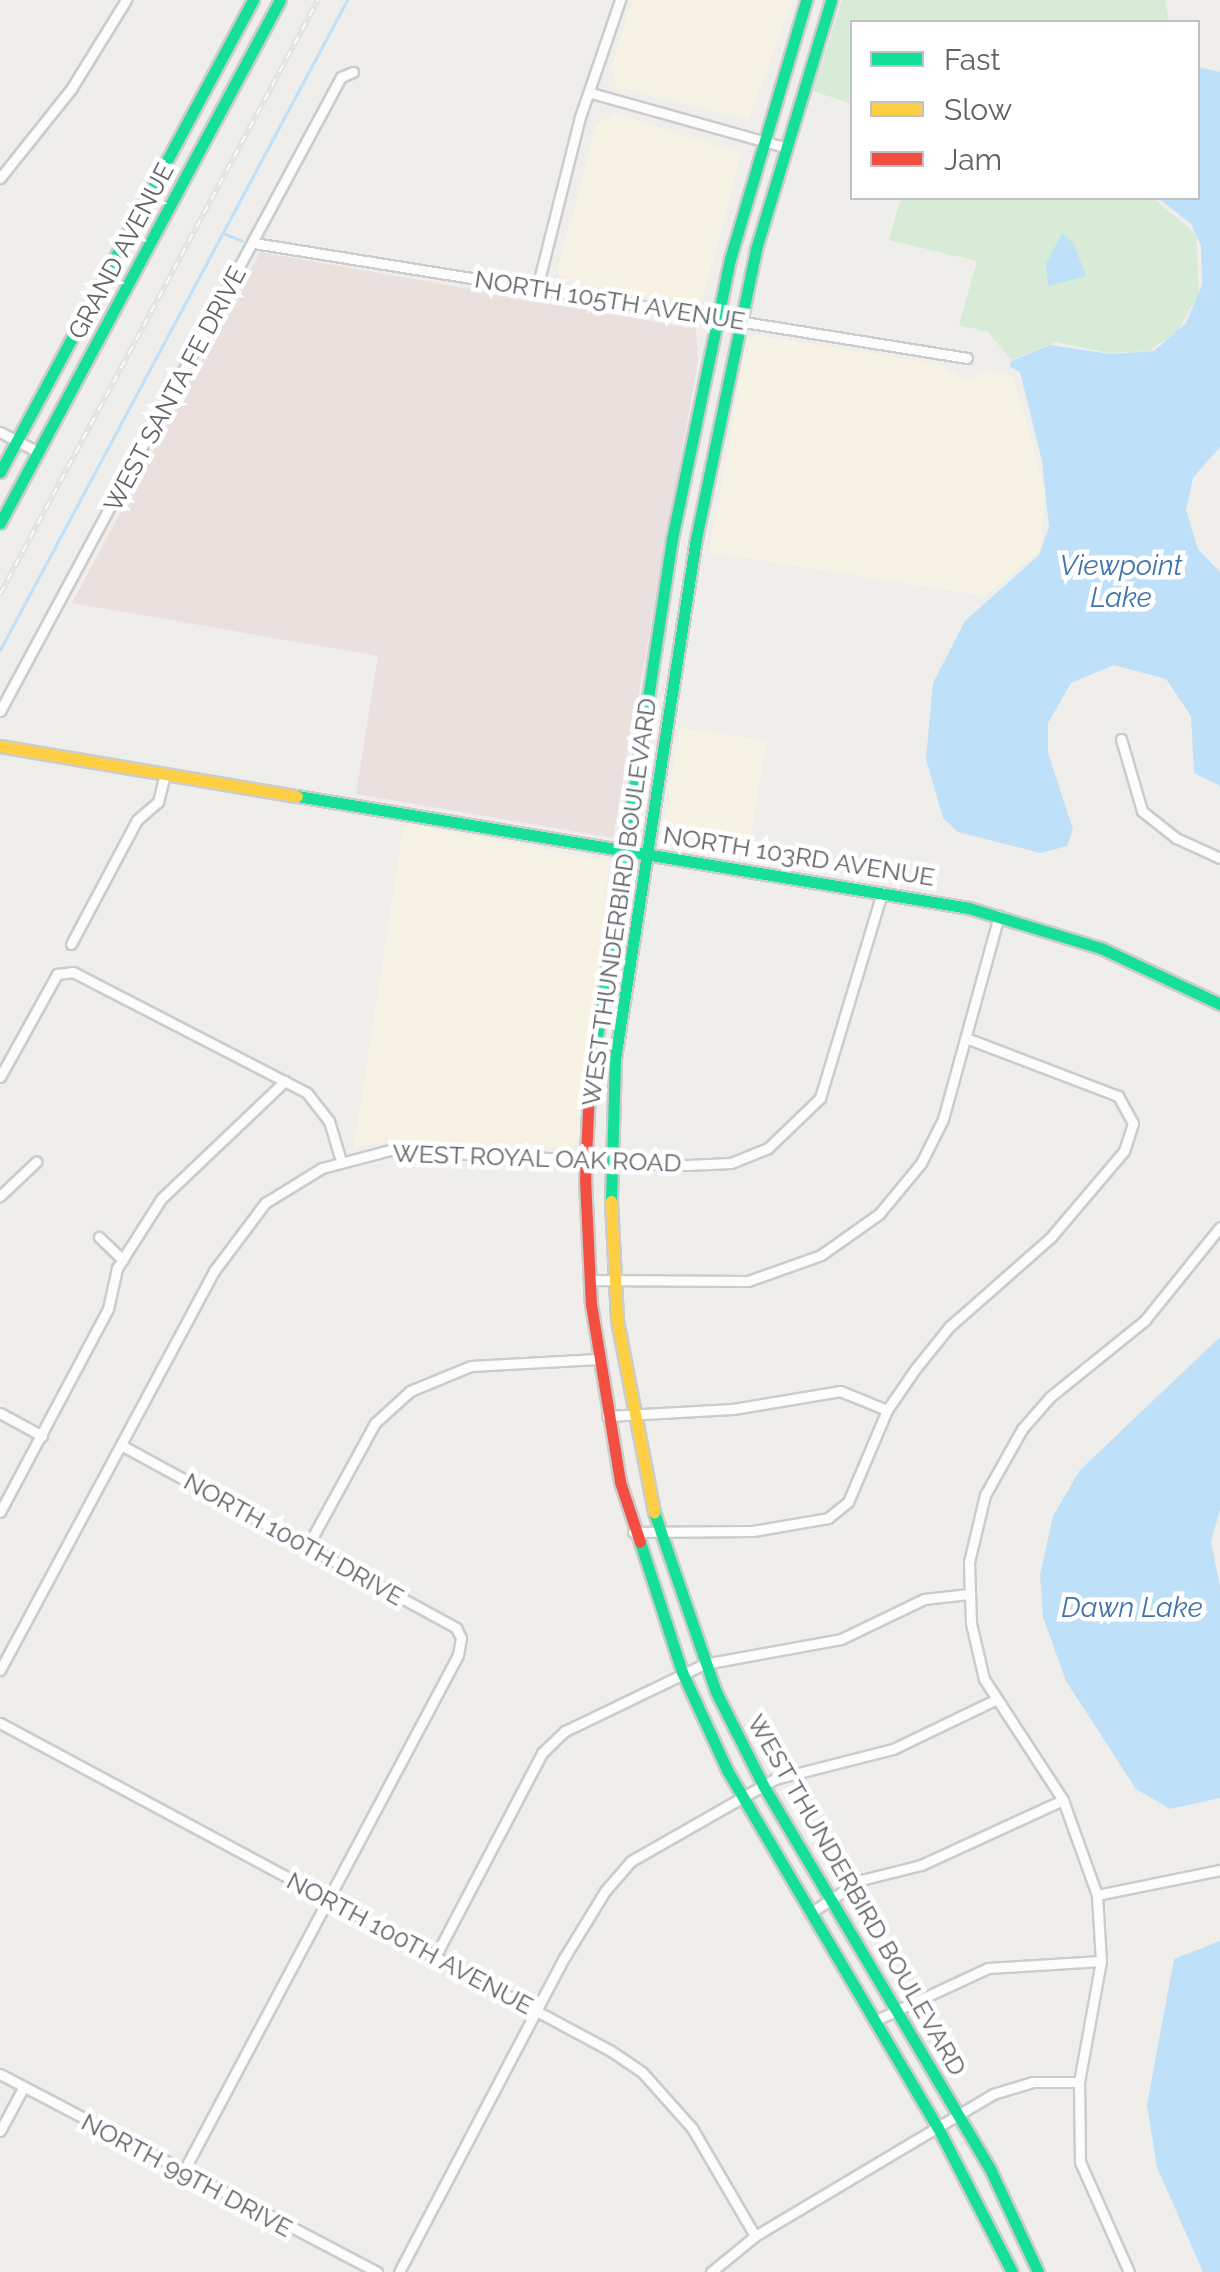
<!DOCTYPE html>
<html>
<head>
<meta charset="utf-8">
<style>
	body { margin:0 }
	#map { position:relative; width:1220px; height:2272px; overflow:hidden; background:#efeeea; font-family:Raleway,sans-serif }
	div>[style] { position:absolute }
	.commercial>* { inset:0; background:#f7f3e4 }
	.medical>* { inset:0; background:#eae0de }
	.green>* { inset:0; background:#d8ebd6 }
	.water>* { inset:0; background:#bfe0f9 }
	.stream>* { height:2.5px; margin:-1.25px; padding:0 1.25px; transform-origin:1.25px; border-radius:1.25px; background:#bfe0f9 }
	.roads { filter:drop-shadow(2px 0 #cbcccc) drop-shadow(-2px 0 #cbcccc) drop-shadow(0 2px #cbcccc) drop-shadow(0 -2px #cbcccc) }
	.street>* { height:9px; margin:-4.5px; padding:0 4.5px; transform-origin:4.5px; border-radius:4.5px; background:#fdfcfc }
	.fast>* { height:11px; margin:-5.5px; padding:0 5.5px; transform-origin:5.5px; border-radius:5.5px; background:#16e098 }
	.slow>* { height:11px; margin:-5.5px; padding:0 5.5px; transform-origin:5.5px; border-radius:5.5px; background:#ffcf43 }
	.jam>* { height:11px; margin:-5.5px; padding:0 5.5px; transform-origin:5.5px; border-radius:5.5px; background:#f24e42 }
	.rail>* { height:6px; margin-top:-3px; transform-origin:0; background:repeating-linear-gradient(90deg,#fff 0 8px,#e4e4e4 0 16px); box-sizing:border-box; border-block:2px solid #e4e4e4 }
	span { translate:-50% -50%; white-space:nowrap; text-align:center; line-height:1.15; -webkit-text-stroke:9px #fff; paint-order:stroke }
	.street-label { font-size:25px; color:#5f6368 }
	.water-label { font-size:28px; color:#4174aa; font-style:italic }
	.legend { position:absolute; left:850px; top:20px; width:350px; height:180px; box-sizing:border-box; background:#fff; border:2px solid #bfc1c3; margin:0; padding:12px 18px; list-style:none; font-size:30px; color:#5f6368 }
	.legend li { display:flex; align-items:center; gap:20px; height:50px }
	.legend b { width:50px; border:2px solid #bfc1c3 }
</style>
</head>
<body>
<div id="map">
	<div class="commercial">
		<div style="clip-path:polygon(632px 0,793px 0,748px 119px,616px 86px,611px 68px)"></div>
		<div style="clip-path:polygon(615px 114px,741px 153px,702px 302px,627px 294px,564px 280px,557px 272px,597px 125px)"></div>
		<div style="clip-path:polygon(756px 335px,939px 364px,965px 380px,988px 372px,1013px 376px,1045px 491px,1040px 550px,985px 596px,709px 552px,747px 340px)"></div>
		<div style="clip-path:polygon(679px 728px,767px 741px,747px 855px,666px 842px,662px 836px)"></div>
		<div style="clip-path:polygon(404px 823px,609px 861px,578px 1142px,571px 1148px,404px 1140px,354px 1147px)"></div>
	</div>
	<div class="medical">
		<div style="clip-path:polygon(260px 252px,696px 329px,698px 361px,613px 838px,356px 794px,378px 656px,72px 603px)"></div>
	</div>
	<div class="green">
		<div style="clip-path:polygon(842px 0,1165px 0,1169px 22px,852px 22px,852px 104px,813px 91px)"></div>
		<div style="clip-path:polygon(901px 198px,1153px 198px,1196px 234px,1199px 293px,1177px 332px,1149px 351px,1109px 353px,1056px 342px,1011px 360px,988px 332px,959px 325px,977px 261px,889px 240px)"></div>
	</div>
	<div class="water">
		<div style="clip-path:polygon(1198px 67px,1220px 72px,1220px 447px,1193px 478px,1186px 510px,1198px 549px,1220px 572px,1220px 786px,1194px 773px,1191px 716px,1166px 679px,1114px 665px,1071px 683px,1048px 723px,1048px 753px,1073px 829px,1067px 846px,1041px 853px,958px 832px,943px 818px,926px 759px,933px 683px,965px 621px,1039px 555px,1049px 527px,1042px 461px,1020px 372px,1010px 367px,1011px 361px,1050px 345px,1110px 354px,1154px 351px,1186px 323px,1202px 285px,1201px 246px,1191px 224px,1158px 198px,1198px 198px)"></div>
		<div style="clip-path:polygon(1062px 233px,1074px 244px,1086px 276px,1048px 286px,1046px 264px)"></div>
		<div style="clip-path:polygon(1220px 1337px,1220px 1510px,1211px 1541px,1220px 1587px,1220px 1798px,1170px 1809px,1136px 1789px,1066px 1681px,1043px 1617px,1040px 1575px,1053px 1516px,1080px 1470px)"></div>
		<div style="clip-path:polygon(1220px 1941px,1220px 2272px,1203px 2272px,1157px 2167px,1147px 2105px,1174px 1959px)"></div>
	</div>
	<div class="stream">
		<div style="left:225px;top:234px;width:18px;rotate:22deg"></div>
		<div style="left:0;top:650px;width:737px;rotate:-61.9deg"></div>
	</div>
	<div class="roads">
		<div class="street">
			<div style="left:591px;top:93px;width:200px;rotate:15.6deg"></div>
			<div style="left:0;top:178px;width:114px;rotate:-51.4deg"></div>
			<div style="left:71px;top:89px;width:105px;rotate:-58.3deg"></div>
			<div style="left:254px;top:243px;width:722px;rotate:9.16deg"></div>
			<div style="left:537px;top:288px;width:176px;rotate:-75.9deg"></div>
			<div style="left:580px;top:117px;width:124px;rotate:-71.1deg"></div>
			<div style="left:0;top:432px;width:43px;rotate:27.8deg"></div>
			<div style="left:0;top:711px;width:720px;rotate:-61.73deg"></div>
			<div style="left:341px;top:77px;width:13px;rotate:-23deg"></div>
			<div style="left:1121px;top:739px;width:75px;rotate:73.7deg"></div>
			<div style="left:1142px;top:811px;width:43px;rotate:38.5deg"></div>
			<div style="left:1176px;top:838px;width:48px;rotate:24.4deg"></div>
			<div style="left:71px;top:944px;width:140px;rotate:-62deg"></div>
			<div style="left:137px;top:820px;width:28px;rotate:-41deg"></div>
			<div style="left:158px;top:802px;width:30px;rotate:-76deg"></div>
			<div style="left:0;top:1077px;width:118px;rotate:-61deg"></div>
			<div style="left:57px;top:974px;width:16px;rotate:-7deg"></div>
			<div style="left:73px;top:972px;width:263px;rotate:27.3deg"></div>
			<div style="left:307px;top:1093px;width:36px;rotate:52deg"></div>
			<div style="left:329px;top:1121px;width:42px;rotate:73.3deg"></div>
			<div style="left:0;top:1196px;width:50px;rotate:-43.4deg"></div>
			<div style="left:99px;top:1237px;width:33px;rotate:44deg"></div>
			<div style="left:589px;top:1280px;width:159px;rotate:0.4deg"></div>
			<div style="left:748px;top:1281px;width:77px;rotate:-19.6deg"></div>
			<div style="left:821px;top:1255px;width:71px;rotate:-35.3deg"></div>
			<div style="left:879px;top:1214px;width:66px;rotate:-50.5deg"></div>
			<div style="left:921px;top:1163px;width:49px;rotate:-63.4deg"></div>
			<div style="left:943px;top:1119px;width:211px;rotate:-74.6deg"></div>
			<div style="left:0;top:1413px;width:48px;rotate:28.7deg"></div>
			<div style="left:607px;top:1416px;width:126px;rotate:-3.2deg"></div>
			<div style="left:733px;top:1409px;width:109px;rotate:-9.5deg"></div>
			<div style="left:840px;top:1391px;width:51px;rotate:22deg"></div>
			<div style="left:121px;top:1445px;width:382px;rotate:28.6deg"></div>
			<div style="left:456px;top:1628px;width:11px;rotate:63deg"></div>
			<div style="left:461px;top:1638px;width:17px;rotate:100deg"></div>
			<div style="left:458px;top:1655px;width:588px;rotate:118deg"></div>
			<div style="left:0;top:1512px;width:230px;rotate:-62deg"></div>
			<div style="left:108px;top:1309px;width:42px;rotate:-77.6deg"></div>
			<div style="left:117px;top:1268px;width:82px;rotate:-57.5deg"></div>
			<div style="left:161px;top:1199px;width:171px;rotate:-43.6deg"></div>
			<div style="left:633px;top:1532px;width:120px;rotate:-0.5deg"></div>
			<div style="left:753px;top:1531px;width:76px;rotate:-9.8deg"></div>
			<div style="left:828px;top:1518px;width:26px;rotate:-39deg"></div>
			<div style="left:848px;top:1502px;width:100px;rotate:-67deg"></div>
			<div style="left:887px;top:1410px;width:51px;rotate:-55.4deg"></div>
			<div style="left:916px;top:1368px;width:53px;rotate:-51.2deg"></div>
			<div style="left:949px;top:1327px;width:136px;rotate:-41.4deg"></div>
			<div style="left:1051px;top:1237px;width:113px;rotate:-49.7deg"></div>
			<div style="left:1124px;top:1151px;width:29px;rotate:-72deg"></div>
			<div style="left:1133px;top:1123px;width:31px;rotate:-119deg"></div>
			<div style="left:1118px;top:1096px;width:163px;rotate:-159.1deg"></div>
			<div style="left:306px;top:1549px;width:144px;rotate:-61.3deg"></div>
			<div style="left:375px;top:1423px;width:47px;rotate:-42.4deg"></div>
			<div style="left:410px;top:1391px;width:66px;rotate:-22.3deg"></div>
			<div style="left:471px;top:1366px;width:127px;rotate:-3.2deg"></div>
			<div style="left:0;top:1670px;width:453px;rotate:-61.8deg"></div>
			<div style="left:214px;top:1271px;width:85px;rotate:-53.1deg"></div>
			<div style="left:265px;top:1203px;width:67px;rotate:-31.6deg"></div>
			<div style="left:322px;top:1168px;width:70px;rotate:-14.8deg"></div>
			<div style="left:390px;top:1150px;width:297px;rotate:2.9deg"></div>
			<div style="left:687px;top:1165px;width:44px;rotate:-2.6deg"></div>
			<div style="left:731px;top:1163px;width:40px;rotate:-22deg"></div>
			<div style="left:768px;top:1148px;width:72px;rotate:-43.9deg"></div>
			<div style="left:820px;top:1098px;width:215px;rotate:-73.2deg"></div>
			<div style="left:0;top:1723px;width:693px;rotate:28.23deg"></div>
			<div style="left:611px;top:2051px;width:37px;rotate:34deg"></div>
			<div style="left:642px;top:2072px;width:75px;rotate:48.2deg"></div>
			<div style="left:692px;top:2128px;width:125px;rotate:59.7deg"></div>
			<div style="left:1097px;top:1895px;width:126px;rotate:-11.5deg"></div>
			<div style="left:810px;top:1913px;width:61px;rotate:-32.9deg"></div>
			<div style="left:861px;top:1880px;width:62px;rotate:-14deg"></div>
			<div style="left:921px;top:1865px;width:156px;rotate:-24.6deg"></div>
			<div style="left:436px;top:1955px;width:228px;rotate:-62.3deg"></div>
			<div style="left:542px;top:1753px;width:32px;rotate:-44deg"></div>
			<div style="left:565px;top:1731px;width:154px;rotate:-25.7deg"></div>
			<div style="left:704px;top:1664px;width:139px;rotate:-10.3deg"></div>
			<div style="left:841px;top:1639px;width:92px;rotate:-25.7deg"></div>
			<div style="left:924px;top:1599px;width:45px;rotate:-6.3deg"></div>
			<div style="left:874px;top:2021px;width:126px;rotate:-24.9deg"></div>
			<div style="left:988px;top:1968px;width:113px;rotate:-3.5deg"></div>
			<div style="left:0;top:2074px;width:426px;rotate:27.7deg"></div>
			<div style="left:0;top:2131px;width:49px;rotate:-61.9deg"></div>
			<div style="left:399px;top:2272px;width:355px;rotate:-62.3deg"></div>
			<div style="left:564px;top:1958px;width:79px;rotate:-58.5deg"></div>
			<div style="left:605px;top:1891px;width:40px;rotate:-49deg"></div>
			<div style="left:631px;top:1861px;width:166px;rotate:-29.7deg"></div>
			<div style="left:775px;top:1779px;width:122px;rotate:-14.3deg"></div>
			<div style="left:893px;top:1749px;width:113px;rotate:-25.7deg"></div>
			<div style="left:711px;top:2272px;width:57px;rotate:-39.3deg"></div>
			<div style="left:755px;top:2236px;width:277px;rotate:-30.8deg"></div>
			<div style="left:993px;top:2094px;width:42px;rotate:-16.7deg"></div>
			<div style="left:1033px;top:2082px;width:46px"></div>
			<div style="left:1129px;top:2272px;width:120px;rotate:-114deg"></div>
			<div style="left:1080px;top:2162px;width:80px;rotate:-90.7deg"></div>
			<div style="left:1079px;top:2082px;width:123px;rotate:-79.7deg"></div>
			<div style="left:1101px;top:1961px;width:66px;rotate:-93.5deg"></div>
			<div style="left:1097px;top:1895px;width:101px;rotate:-109.7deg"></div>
			<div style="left:1063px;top:1800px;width:145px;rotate:-123.1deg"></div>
			<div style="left:984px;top:1679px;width:57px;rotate:-103.1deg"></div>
			<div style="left:971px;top:1623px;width:61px;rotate:-91.9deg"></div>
			<div style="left:969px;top:1562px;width:69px;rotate:-76.6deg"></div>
			<div style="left:985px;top:1495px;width:76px;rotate:-60.7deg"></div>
			<div style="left:1022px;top:1429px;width:43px;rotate:-48.8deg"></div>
			<div style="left:1050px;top:1397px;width:122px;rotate:-39deg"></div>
			<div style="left:1145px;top:1320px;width:119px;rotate:-51.1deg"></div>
		</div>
		<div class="fast">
			<div style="left:0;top:472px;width:536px;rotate:-61.81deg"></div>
			<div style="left:0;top:523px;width:593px;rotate:-61.84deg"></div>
			<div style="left:297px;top:796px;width:681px;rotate:9.46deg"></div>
			<div style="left:969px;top:908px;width:138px;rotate:16.9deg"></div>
			<div style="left:1101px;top:948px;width:132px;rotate:25.2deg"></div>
			<div style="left:589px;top:1089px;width:556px;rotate:-81.42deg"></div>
			<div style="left:672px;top:539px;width:286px;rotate:-78.3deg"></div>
			<div style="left:730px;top:259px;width:270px;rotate:-73.6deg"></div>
			<div style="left:611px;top:1201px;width:142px;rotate:-88.4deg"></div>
			<div style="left:615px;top:1059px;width:526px;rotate:-81.15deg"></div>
			<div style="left:696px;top:539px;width:296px;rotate:-78.3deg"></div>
			<div style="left:756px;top:249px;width:260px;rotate:-73.2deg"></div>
			<div style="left:654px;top:1512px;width:190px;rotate:71deg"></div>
			<div style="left:716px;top:1692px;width:104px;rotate:63.2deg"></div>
			<div style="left:763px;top:1785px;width:448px;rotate:59.4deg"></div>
			<div style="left:991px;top:2171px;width:111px;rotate:65deg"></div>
			<div style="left:640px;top:1542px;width:137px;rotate:72.1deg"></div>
			<div style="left:682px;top:1672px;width:108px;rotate:65.3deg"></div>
			<div style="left:727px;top:1770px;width:413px;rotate:59.5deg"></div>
			<div style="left:937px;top:2126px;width:164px;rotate:62.8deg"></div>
		</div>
		<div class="slow">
			<div style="left:0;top:746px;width:301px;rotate:9.6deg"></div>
			<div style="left:611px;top:1201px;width:119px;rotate:87.1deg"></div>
			<div style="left:617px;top:1320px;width:196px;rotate:79.1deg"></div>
		</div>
		<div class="jam">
			<div style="left:589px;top:1089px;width:90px;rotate:92.5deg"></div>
			<div style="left:585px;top:1179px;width:125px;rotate:87.3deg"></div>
			<div style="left:591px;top:1304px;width:180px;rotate:80.7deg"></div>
			<div style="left:620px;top:1482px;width:63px;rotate:71.6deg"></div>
		</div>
	</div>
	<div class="rail">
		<div style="left:0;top:594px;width:674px;rotate:-61.84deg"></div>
	</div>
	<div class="street-label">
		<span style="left:121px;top:251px;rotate:-62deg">GRAND AVENUE</span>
		<span style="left:610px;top:300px;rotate:9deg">NORTH 105TH AVENUE</span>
		<span style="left:175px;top:389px;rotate:-62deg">WEST SANTA FE DRIVE</span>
		<span style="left:799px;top:856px;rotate:9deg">NORTH 103RD AVENUE</span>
		<span style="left:619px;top:902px;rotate:-82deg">WEST THUNDERBIRD BOULEVARD</span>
		<span style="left:537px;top:1158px;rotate:2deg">WEST ROYAL OAK ROAD</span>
		<span style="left:294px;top:1539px;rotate:29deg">NORTH 100TH DRIVE</span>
		<span style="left:857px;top:1895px;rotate:60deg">WEST THUNDERBIRD BOULEVARD</span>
		<span style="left:410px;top:1943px;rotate:28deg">NORTH 100TH AVENUE</span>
		<span style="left:187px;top:2175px;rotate:28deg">NORTH 99TH DRIVE</span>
	</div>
	<div class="water-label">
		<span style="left:1121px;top:582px">Viewpoint<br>Lake</span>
		<span style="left:1132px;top:1608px">Dawn Lake</span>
	</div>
	<ul class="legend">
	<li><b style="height:12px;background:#16e098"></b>Fast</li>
	<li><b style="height:12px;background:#ffcf43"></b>Slow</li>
	<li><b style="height:12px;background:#f24e42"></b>Jam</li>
	</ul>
</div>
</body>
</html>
